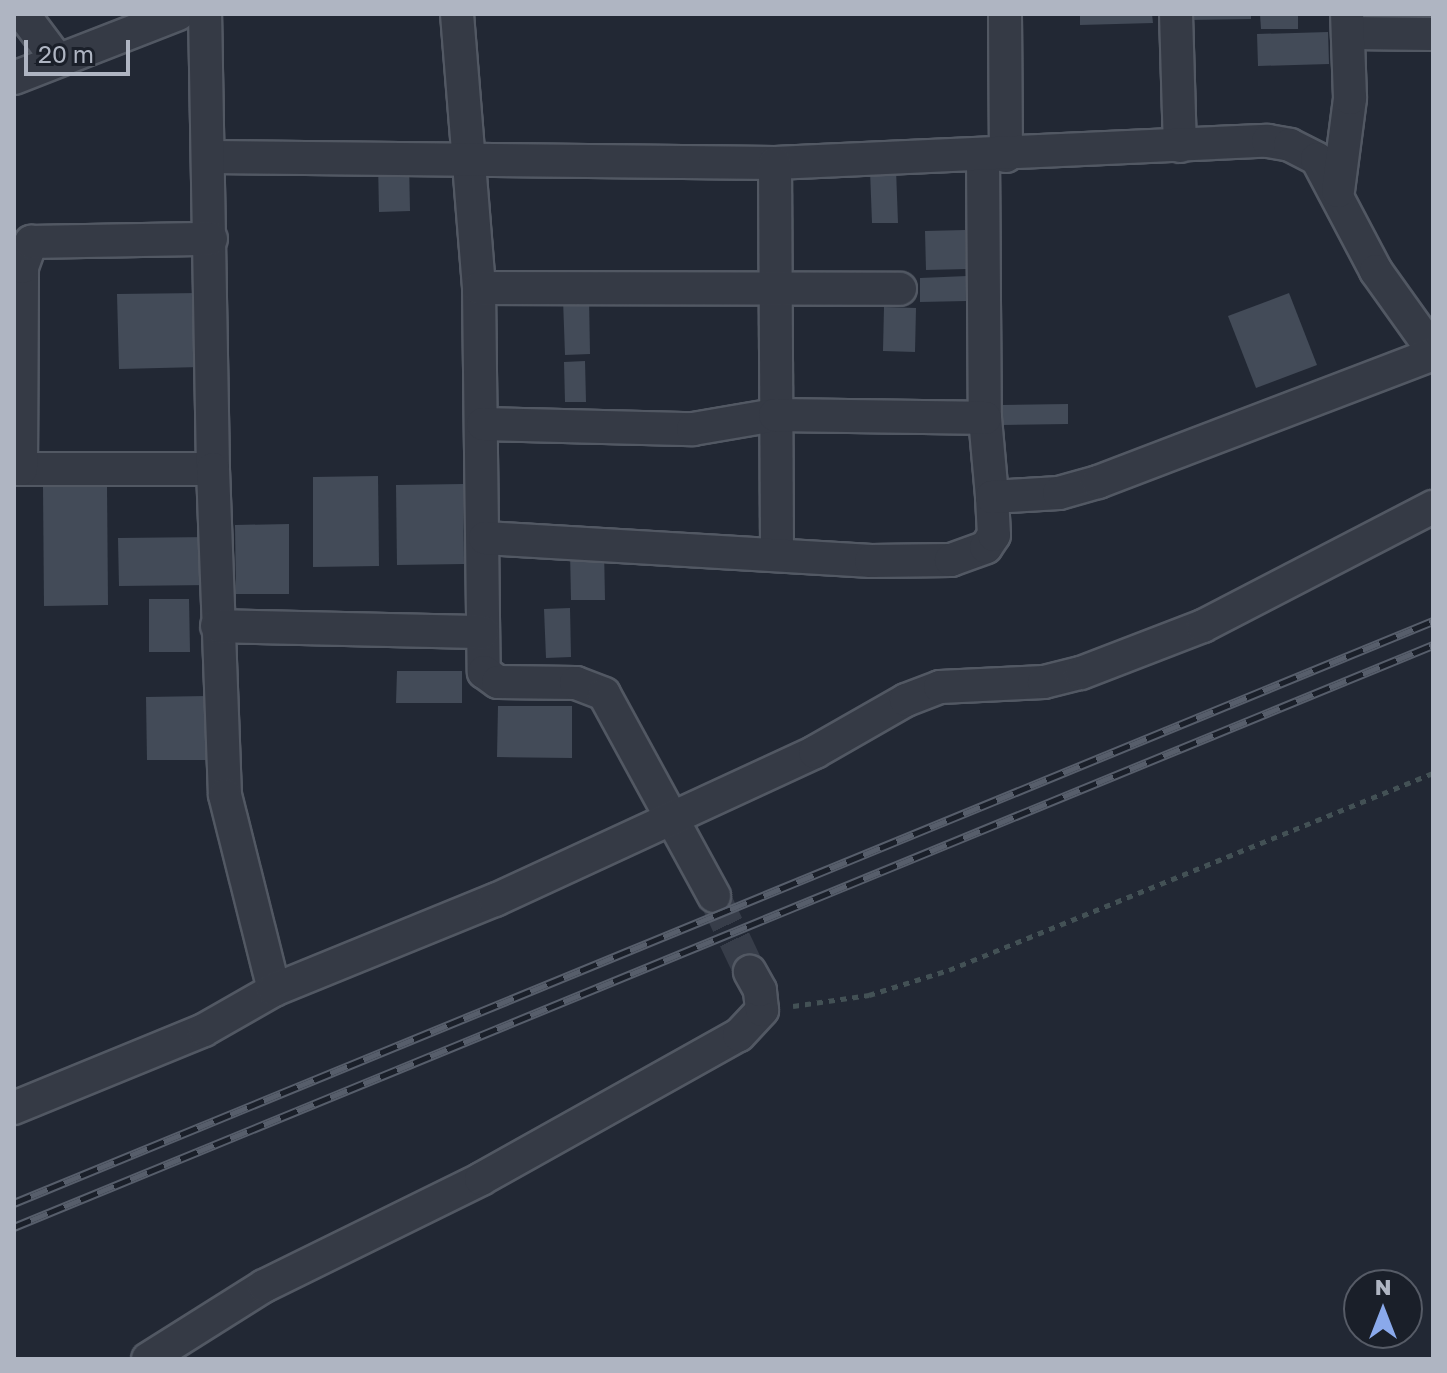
<!DOCTYPE html>
<html>
<head>
<meta charset="utf-8">
<style>
	body { margin:0 }
	#map { position:relative; width:1447px; height:1373px; overflow:hidden; background:#222834; font-family:"Golos Text",sans-serif }
	div>[style] { position:absolute }
	.building>* { inset:0; background:#434b58 }
	.street-tunnel>* { height:32px; margin-top:-16px; transform-origin:0; background:repeating-linear-gradient(90deg,#373d49 0 32px,transparent 0 48px) }
	.path>* { height:5px; margin-top:-2.5px; transform-origin:0; background:repeating-linear-gradient(90deg,#435155 0 6px,transparent 0 12px) }
	.roads { filter:drop-shadow(2px 0 #525863) drop-shadow(-2px 0 #525863) drop-shadow(0 2px #525863) drop-shadow(0 -2px #525863) }
	.street>* { height:32px; margin:-16px; padding:0 16px; transform-origin:16px; border-radius:16px; background:#353a45 }
	.rail>* { height:9px; margin-top:-4.5px; transform-origin:0; background:repeating-linear-gradient(90deg,#1a1f29 0 18px,#575e6b 0 36px); box-sizing:border-box; border-block:2px solid #575e6b }
	span { translate:-50% -50%; white-space:nowrap; text-align:center; line-height:1.15; -webkit-text-stroke:7px #1a1f29; paint-order:stroke }
	.frame { position:absolute; inset:0; border:16px solid #afb5c2; pointer-events:none }
	.north { position:absolute; left:1343px; top:1269px; width:80px; height:80px; box-sizing:border-box; background:#1a1f29; border:2px solid #565b66; border-radius:50%; rotate:0deg; font-size:22px; font-weight:700; line-height:32px; text-align:center; color:#afb5c2 }
	.north::after { content:''; display:block; margin:auto; width:28px; height:36px; background:#8aa9eb; clip-path:polygon(50% 0,100% 100%,50% 72%,0 100%) }
	.scale { position:absolute; left:24px; top:40px; width:106px; height:36px; box-sizing:border-box; border:4px solid #afb5c2; border-top:0; padding-left:10px; font-size:24px; line-height:28px; white-space:nowrap; color:#afb5c2; -webkit-text-stroke:6px #1a1f29; paint-order:stroke }
</style>
</head>
<body>
<div id="map">
	<div class="building">
		<div style="clip-path:polygon(1080px 14px,1152px 14px,1153px 23px,1080px 25px)"></div>
		<div style="clip-path:polygon(1187px 14px,1251px 14px,1251px 19px,1188px 20px)"></div>
		<div style="clip-path:polygon(1260px 14px,1298px 14px,1298px 29px,1261px 29px)"></div>
		<div style="clip-path:polygon(1328px 32px,1329px 64px,1258px 66px,1257px 34px)"></div>
		<div style="clip-path:polygon(378px 162px,409px 162px,410px 211px,379px 212px)"></div>
		<div style="clip-path:polygon(896px 169px,898px 223px,872px 223px,870px 170px)"></div>
		<div style="clip-path:polygon(965px 230px,966px 269px,926px 270px,925px 231px)"></div>
		<div style="clip-path:polygon(967px 276px,967px 301px,920px 302px,920px 278px)"></div>
		<div style="clip-path:polygon(200px 293px,201px 367px,119px 369px,117px 294px)"></div>
		<div style="clip-path:polygon(1289px 293px,1317px 365px,1256px 388px,1228px 316px)"></div>
		<div style="clip-path:polygon(589px 298px,590px 354px,565px 355px,563px 299px)"></div>
		<div style="clip-path:polygon(884px 307px,916px 308px,915px 352px,883px 351px)"></div>
		<div style="clip-path:polygon(585px 361px,586px 402px,565px 402px,564px 362px)"></div>
		<div style="clip-path:polygon(1068px 404px,1068px 424px,1002px 425px,1002px 405px)"></div>
		<div style="clip-path:polygon(378px 476px,379px 566px,313px 567px,313px 477px)"></div>
		<div style="clip-path:polygon(463px 484px,464px 564px,397px 565px,396px 485px)"></div>
		<div style="clip-path:polygon(43px 486px,107px 486px,108px 605px,44px 606px)"></div>
		<div style="clip-path:polygon(289px 524px,289px 594px,236px 594px,235px 525px)"></div>
		<div style="clip-path:polygon(211px 537px,211px 585px,119px 586px,118px 538px)"></div>
		<div style="clip-path:polygon(604px 549px,605px 600px,571px 600px,570px 550px)"></div>
		<div style="clip-path:polygon(149px 599px,189px 599px,190px 652px,149px 652px)"></div>
		<div style="clip-path:polygon(570px 608px,571px 657px,546px 658px,544px 609px)"></div>
		<div style="clip-path:polygon(397px 671px,462px 671px,462px 703px,396px 703px)"></div>
		<div style="clip-path:polygon(207px 696px,207px 760px,147px 760px,146px 697px)"></div>
		<div style="clip-path:polygon(498px 706px,572px 706px,572px 758px,497px 757px)"></div>
	</div>
	<div class="street-tunnel">
		<div style="left:714px;top:896px;width:84px;rotate:64.7deg"></div>
	</div>
	<div class="path">
		<div style="left:793px;top:1006px;width:77px;rotate:-8.2deg"></div>
		<div style="left:869px;top:995px;width:84px;rotate:-17.4deg"></div>
		<div style="left:949px;top:970px;width:523px;rotate:-22.15deg"></div>
	</div>
	<div class="roads">
		<div class="street">
			<div style="left:23px;top:14px;width:55px;rotate:53.1deg"></div>
			<div style="left:457px;top:14px;width:275px;rotate:85.4deg"></div>
			<div style="left:479px;top:288px;width:384px;rotate:89.3deg"></div>
			<div style="left:484px;top:672px;width:17px;rotate:36deg"></div>
			<div style="left:498px;top:682px;width:78px;rotate:0.7deg"></div>
			<div style="left:576px;top:683px;width:30px;rotate:21deg"></div>
			<div style="left:604px;top:694px;width:230px;rotate:61.4deg"></div>
			<div style="left:1005px;top:14px;width:142px;rotate:89.6deg"></div>
			<div style="left:1176px;top:14px;width:132px;rotate:88.3deg"></div>
			<div style="left:1348px;top:33px;width:85px;rotate:0.7deg"></div>
			<div style="left:14px;top:78px;width:176px;rotate:-21.3deg"></div>
			<div style="left:983px;top:156px;width:262px;rotate:89.6deg"></div>
			<div style="left:985px;top:418px;width:79px;rotate:84.9deg"></div>
			<div style="left:211px;top:157px;width:564px;rotate:0.61deg"></div>
			<div style="left:775px;top:163px;width:493px;rotate:-2.6deg"></div>
			<div style="left:1268px;top:141px;width:22px;rotate:10deg"></div>
			<div style="left:1290px;top:145px;width:30px;rotate:27deg"></div>
			<div style="left:1317px;top:159px;width:127px;rotate:62.2deg"></div>
			<div style="left:1376px;top:271px;width:98px;rotate:54.5deg"></div>
			<div style="left:775px;top:163px;width:391px;rotate:89.7deg"></div>
			<div style="left:1338px;top:191px;width:94px;rotate:-82.6deg"></div>
			<div style="left:1350px;top:98px;width:84px;rotate:-92deg"></div>
			<div style="left:479px;top:288px;width:421px;rotate:0.1deg"></div>
			<div style="left:483px;top:424px;width:210px;rotate:1.4deg"></div>
			<div style="left:693px;top:429px;width:83px;rotate:-9.7deg"></div>
			<div style="left:775px;top:415px;width:210px;rotate:0.8deg"></div>
			<div style="left:14px;top:469px;width:199px"></div>
			<div style="left:213px;top:469px;width:455px;rotate:-91deg"></div>
			<div style="left:21px;top:469px;width:202px;rotate:-89.7deg"></div>
			<div style="left:22px;top:267px;width:27px;rotate:-70deg"></div>
			<div style="left:31px;top:242px;width:180px;rotate:-1deg"></div>
			<div style="left:213px;top:469px;width:326px;rotate:87.9deg"></div>
			<div style="left:225px;top:795px;width:201px;rotate:75.9deg"></div>
			<div style="left:485px;top:538px;width:387px;rotate:3.4deg"></div>
			<div style="left:871px;top:561px;width:80px;rotate:-0.7deg"></div>
			<div style="left:951px;top:560px;width:37px;rotate:-20deg"></div>
			<div style="left:986px;top:547px;width:14px;rotate:-56deg"></div>
			<div style="left:994px;top:535px;width:38px;rotate:-93deg"></div>
			<div style="left:992px;top:497px;width:67px;rotate:-3.4deg"></div>
			<div style="left:1059px;top:493px;width:41px;rotate:-15.8deg"></div>
			<div style="left:1098px;top:482px;width:359px;rotate:-20.9deg"></div>
			<div style="left:217px;top:626px;width:266px;rotate:1.3deg"></div>
			<div style="left:14px;top:1108px;width:205px;rotate:-22.3deg"></div>
			<div style="left:204px;top:1030px;width:81px;rotate:-29.7deg"></div>
			<div style="left:274px;top:990px;width:239px;rotate:-22.2deg"></div>
			<div style="left:495px;top:900px;width:353px;rotate:-24.8deg"></div>
			<div style="left:815px;top:752px;width:105px;rotate:-29.7deg"></div>
			<div style="left:906px;top:700px;width:36px;rotate:-21deg"></div>
			<div style="left:940px;top:687px;width:104px;rotate:-2.8deg"></div>
			<div style="left:1044px;top:682px;width:38px;rotate:-14deg"></div>
			<div style="left:1081px;top:673px;width:131px;rotate:-21.1deg"></div>
			<div style="left:1203px;top:626px;width:259px;rotate:-27.4deg"></div>
			<div style="left:148px;top:1359px;width:137px;rotate:-32.2deg"></div>
			<div style="left:264px;top:1286px;width:242px;rotate:-26.2deg"></div>
			<div style="left:481px;top:1179px;width:295px;rotate:-29.2deg"></div>
			<div style="left:739px;top:1035px;width:34px;rotate:-47deg"></div>
			<div style="left:762px;top:1010px;width:20px;rotate:-96deg"></div>
			<div style="left:760px;top:990px;width:21px;rotate:-119deg"></div>
		</div>
	</div>
	<div class="rail">
		<div style="left:14px;top:1203px;width:1534px;rotate:-22.3deg"></div>
		<div style="left:14px;top:1227px;width:1534px;rotate:-22.3deg"></div>
	</div>
	<div class="frame"></div>
	<div class="north">N</div>
	<div class="scale">20 m</div>
</div>
</body>
</html>
